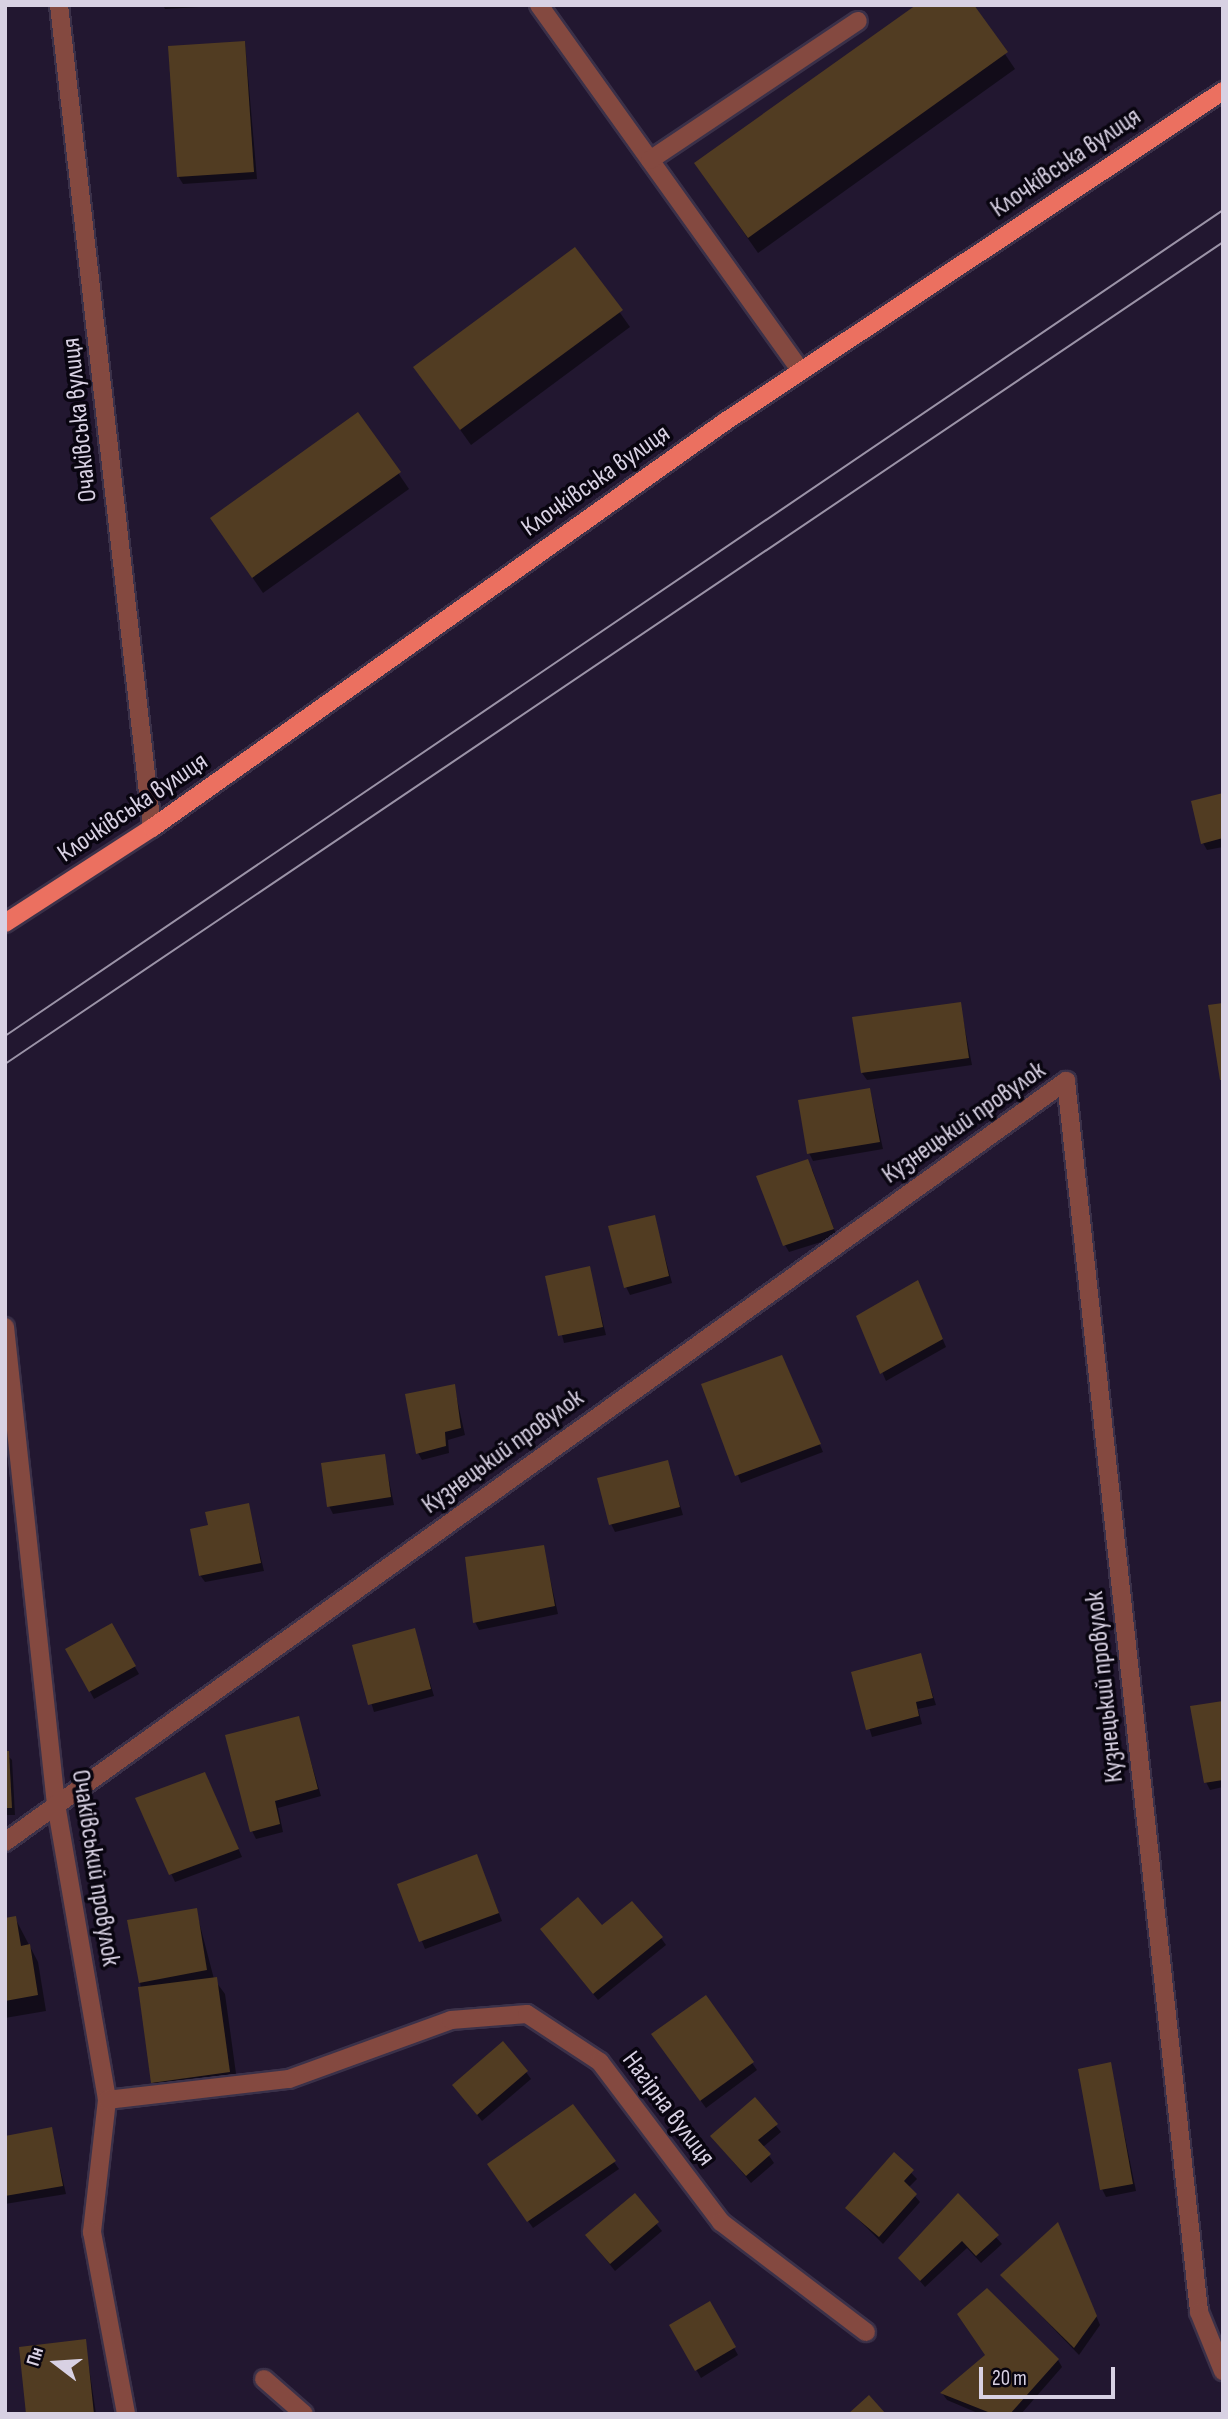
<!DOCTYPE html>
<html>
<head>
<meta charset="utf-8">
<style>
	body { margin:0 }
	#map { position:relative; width:1228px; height:2419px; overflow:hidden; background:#221730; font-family:"Sofia Sans Condensed",sans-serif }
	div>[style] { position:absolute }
	.shadow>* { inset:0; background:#0007 }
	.building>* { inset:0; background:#513c22 }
	.roads { filter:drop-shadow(2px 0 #3b3149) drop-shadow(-2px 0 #3b3149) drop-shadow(0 2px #3b3149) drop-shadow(0 -2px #3b3149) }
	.service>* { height:18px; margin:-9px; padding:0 9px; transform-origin:9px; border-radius:9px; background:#844940 }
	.minor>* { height:18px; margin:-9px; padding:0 9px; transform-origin:9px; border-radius:9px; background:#844940 }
	.primary>* { height:18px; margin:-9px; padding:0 9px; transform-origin:9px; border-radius:9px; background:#eb7060 }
	.tram>* { height:2px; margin:-1px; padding:0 1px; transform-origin:1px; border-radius:1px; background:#9b93a7 }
	span { translate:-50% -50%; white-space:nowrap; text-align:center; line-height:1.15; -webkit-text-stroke:7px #090510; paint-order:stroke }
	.street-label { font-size:26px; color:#d8d1e3 }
	.frame { position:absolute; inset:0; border:7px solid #d8d1e3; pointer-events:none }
	.north { position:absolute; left:21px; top:2328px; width:70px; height:70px; -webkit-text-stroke:5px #090510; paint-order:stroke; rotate:287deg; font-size:19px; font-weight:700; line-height:28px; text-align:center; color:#d8d1e3 }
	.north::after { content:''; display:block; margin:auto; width:24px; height:32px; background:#d8d1e3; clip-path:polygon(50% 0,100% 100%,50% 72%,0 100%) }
	.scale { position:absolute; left:979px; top:2367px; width:136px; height:32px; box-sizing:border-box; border:4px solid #d8d1e3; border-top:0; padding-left:9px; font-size:21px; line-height:24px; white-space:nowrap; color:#d8d1e3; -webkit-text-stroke:5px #090510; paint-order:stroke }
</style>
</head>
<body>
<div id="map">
	<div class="shadow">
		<div style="clip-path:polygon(163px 5px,235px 5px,165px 9px)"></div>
		<div style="clip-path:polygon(972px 5px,1015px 69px,758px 253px,696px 164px)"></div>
		<div style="clip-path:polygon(245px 42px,257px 179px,183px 184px,178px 176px)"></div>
		<div style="clip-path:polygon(575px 249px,630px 327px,471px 445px,416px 368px)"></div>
		<div style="clip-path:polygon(358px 414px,409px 489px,263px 593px,212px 518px)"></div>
		<div style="clip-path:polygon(1223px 795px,1223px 847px,1207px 850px,1203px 843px)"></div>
		<div style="clip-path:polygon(960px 1004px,972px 1065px,867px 1080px,862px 1073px)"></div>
		<div style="clip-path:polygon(870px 1090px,883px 1149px,813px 1161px,809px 1153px)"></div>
		<div style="clip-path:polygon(812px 1169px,837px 1237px,789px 1252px,785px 1245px)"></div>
		<div style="clip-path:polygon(654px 1217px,672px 1283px,630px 1295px,626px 1287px)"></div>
		<div style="clip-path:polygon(589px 1268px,606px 1335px,564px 1343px,547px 1277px)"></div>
		<div style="clip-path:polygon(922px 1290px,946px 1347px,886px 1381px,858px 1317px)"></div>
		<div style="clip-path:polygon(786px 1365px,823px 1452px,741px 1483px,703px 1385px)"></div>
		<div style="clip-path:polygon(454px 1386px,465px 1435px,448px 1440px,449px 1453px,422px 1460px,418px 1453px)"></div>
		<div style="clip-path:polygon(384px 1456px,394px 1505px,333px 1514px,329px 1506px)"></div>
		<div style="clip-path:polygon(667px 1462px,683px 1515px,615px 1532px,611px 1524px)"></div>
		<div style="clip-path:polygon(248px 1505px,264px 1571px,205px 1582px,200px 1575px)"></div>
		<div style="clip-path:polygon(543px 1547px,558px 1614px,479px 1630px,475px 1622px)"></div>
		<div style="clip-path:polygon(111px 1625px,139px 1674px,94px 1699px,68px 1650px)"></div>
		<div style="clip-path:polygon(414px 1630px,434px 1696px,374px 1712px,354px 1646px)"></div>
		<div style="clip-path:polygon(920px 1655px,936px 1705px,918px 1709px,922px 1724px,872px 1737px,853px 1673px)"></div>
		<div style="clip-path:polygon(1223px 1702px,1223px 1787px,1210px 1790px,1206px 1782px)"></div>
		<div style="clip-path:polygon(298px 1718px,321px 1796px,278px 1808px,283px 1832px,256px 1839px,252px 1831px)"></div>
		<div style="clip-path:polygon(5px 1753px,12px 1760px,15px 1815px,5px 1815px)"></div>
		<div style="clip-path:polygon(209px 1782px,242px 1857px,175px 1882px,137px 1799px)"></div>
		<div style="clip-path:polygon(480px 1864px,502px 1921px,425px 1949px,399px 1885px)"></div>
		<div style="clip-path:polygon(196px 1910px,214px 1979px,225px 1994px,238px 2088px,162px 2098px,153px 2082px,140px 1982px)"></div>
		<div style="clip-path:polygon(15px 1918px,38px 1962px,46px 2011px,5px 2018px,5px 1919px)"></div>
		<div style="clip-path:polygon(602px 1928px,661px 1938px,666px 1945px,598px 2000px,547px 1937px)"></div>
		<div style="clip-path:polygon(705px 1997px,757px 2070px,706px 2108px,658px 2042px)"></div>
		<div style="clip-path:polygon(1110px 2064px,1136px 2191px,1106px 2197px,1102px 2189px)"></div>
		<div style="clip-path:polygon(526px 2072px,531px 2079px,482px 2121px,454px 2086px)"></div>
		<div style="clip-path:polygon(755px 2100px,781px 2132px,763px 2147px,774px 2163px,751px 2183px,712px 2136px)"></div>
		<div style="clip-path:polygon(51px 2129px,66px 2194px,5px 2204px,5px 2138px)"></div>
		<div style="clip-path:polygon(894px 2155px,917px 2179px,908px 2188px,920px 2202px,883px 2244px,847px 2208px)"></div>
		<div style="clip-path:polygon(614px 2162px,619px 2169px,533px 2228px,494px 2172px)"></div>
		<div style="clip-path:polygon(958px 2195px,1002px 2244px,981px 2263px,967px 2248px,925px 2287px,901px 2259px)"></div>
		<div style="clip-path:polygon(634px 2196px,662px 2231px,615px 2271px,587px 2236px)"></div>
		<div style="clip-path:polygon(1061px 2232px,1100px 2325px,1079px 2355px,1002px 2275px)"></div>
		<div style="clip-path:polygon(709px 2303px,738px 2355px,701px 2378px,671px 2325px)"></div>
		<div style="clip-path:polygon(85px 2341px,96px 2414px,28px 2414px)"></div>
		<div style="clip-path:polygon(987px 2356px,1058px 2360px,1062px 2367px,1021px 2414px,980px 2414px,947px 2400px,942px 2393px)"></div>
	</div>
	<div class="building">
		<div style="clip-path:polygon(916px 5px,974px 5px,1008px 52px,748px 238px,694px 163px)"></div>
		<div style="clip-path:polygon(245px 41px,254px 172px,177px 177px,168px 46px)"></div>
		<div style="clip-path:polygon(575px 247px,623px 310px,460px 430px,413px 367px)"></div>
		<div style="clip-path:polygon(358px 412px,401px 472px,252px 578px,210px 518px)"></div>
		<div style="clip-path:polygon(1223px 793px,1223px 838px,1201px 844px,1191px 801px)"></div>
		<div style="clip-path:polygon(961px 1002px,969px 1058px,861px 1073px,852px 1017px)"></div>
		<div style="clip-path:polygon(1223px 1003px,1223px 1080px,1220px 1080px,1208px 1005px)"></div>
		<div style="clip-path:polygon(870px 1088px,880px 1142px,807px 1154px,798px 1100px)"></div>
		<div style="clip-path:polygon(808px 1159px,834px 1229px,783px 1246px,756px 1176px)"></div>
		<div style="clip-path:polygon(655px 1215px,669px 1276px,624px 1288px,608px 1226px)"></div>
		<div style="clip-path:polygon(590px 1266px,603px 1327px,558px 1336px,545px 1276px)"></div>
		<div style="clip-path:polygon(918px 1280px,943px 1339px,880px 1374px,856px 1316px)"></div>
		<div style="clip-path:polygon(782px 1355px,821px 1444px,735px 1476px,701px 1384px)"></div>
		<div style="clip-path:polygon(455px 1384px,461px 1428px,445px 1432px,446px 1446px,416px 1454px,405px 1394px)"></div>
		<div style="clip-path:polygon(385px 1454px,391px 1497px,327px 1507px,321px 1463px)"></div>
		<div style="clip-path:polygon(668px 1460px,680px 1507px,609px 1525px,597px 1478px)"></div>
		<div style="clip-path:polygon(249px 1503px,261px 1563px,199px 1576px,190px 1529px,208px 1525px,205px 1512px)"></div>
		<div style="clip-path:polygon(544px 1545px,555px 1606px,473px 1623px,465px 1557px)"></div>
		<div style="clip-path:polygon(112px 1623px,136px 1666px,89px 1692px,65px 1649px)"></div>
		<div style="clip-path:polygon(415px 1628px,431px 1689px,368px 1705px,352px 1645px)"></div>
		<div style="clip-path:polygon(921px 1653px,933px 1698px,916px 1702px,919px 1716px,866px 1730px,851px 1672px)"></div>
		<div style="clip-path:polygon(1223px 1701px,1223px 1780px,1204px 1783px,1190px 1706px)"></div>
		<div style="clip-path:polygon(299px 1716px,318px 1789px,275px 1801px,280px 1824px,250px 1832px,225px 1735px)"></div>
		<div style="clip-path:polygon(5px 1751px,9px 1751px,12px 1808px,5px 1808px)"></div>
		<div style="clip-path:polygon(205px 1772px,239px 1849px,169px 1875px,135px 1798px)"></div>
		<div style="clip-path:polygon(477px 1854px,499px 1913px,419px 1942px,397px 1884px)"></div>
		<div style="clip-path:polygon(578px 1897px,602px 1925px,632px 1901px,663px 1937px,593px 1994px,540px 1929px)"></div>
		<div style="clip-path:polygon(197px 1908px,207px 1970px,139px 1983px,127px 1920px)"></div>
		<div style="clip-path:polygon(16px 1916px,21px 1946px,30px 1944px,38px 1995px,5px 2001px,5px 1918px)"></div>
		<div style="clip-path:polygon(217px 1977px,230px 2072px,151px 2083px,138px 1987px)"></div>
		<div style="clip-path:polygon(706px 1995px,754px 2062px,700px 2101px,651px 2034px)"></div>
		<div style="clip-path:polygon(503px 2041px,528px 2071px,477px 2115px,452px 2085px)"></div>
		<div style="clip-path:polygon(1111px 2062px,1133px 2184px,1100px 2190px,1078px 2069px)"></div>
		<div style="clip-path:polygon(755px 2097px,778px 2124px,758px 2140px,771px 2154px,746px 2176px,710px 2136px)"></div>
		<div style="clip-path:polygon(573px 2104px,616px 2161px,527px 2222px,487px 2164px)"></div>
		<div style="clip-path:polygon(52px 2127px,63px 2186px,5px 2196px,5px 2136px)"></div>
		<div style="clip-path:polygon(894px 2152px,914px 2170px,904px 2181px,917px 2194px,879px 2237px,845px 2208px)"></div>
		<div style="clip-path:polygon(635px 2193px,659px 2222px,610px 2264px,585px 2235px)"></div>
		<div style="clip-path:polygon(958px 2193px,999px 2235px,976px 2256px,962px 2241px,920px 2281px,898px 2258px)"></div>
		<div style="clip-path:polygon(1058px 2222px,1097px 2316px,1074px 2348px,1000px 2275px)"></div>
		<div style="clip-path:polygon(987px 2288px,1059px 2359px,1010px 2414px,993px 2414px,940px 2393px,985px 2355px,957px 2314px)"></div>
		<div style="clip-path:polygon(710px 2301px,736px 2347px,695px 2371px,669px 2325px)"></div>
		<div style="clip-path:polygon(86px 2339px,94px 2414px,26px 2414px,19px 2347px)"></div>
		<div style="clip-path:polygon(869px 2395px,886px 2414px,848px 2414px)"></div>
	</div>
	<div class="roads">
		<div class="service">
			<div style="left:539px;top:5px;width:450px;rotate:54.4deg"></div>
			<div style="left:650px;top:160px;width:250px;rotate:-33.8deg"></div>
		</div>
		<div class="minor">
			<div style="left:59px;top:5px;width:828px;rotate:83.55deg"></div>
			<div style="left:5px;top:1327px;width:480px;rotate:83.9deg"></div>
			<div style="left:56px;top:1804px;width:300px;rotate:80.2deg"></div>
			<div style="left:107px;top:2100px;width:133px;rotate:96.5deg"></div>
			<div style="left:92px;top:2232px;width:185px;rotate:79.4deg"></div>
			<div style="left:5px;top:1842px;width:1306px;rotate:-35.65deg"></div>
			<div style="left:1066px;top:1081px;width:1238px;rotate:83.83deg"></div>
			<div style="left:1199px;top:2312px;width:64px;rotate:67.9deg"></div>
			<div style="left:107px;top:2100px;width:183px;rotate:-6.6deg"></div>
			<div style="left:289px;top:2079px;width:172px;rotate:-20deg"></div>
			<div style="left:451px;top:2020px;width:76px;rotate:-4.5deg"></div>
			<div style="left:527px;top:2014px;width:87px;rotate:33.3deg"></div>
			<div style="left:600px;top:2062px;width:201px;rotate:52.9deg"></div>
			<div style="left:721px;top:2222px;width:182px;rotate:37.2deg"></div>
			<div style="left:264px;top:2379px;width:53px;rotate:41.2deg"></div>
		</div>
		<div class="primary">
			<div style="left:5px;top:923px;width:175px;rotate:-32.9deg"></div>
			<div style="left:152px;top:828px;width:704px;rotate:-35.34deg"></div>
			<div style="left:726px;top:421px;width:597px;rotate:-33.58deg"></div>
		</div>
	</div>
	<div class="tram">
		<div style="left:5px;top:1036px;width:1472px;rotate:-34.14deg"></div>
		<div style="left:5px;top:1064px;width:1469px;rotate:-34.01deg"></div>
	</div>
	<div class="street-label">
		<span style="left:1066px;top:163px;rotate:-34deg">Клочківська вулиця</span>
		<span style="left:80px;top:420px;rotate:-96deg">Очаківська вулиця</span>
		<span style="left:596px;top:481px;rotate:-35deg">Клочківська вулиця</span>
		<span style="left:133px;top:808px;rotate:-34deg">Клочківська вулиця</span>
		<span style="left:964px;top:1123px;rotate:-35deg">Кузнецький провулок</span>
		<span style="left:503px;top:1452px;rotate:-36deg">Кузнецький провулок</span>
		<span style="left:1105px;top:1687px;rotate:-96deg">Кузнецький провулок</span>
		<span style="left:95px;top:1868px;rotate:81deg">Очаківський провулок</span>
		<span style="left:668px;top:2109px;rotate:53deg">Нагірна вулиця</span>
	</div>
	<div class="frame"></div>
	<div class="north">Пн</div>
	<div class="scale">20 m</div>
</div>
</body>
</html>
